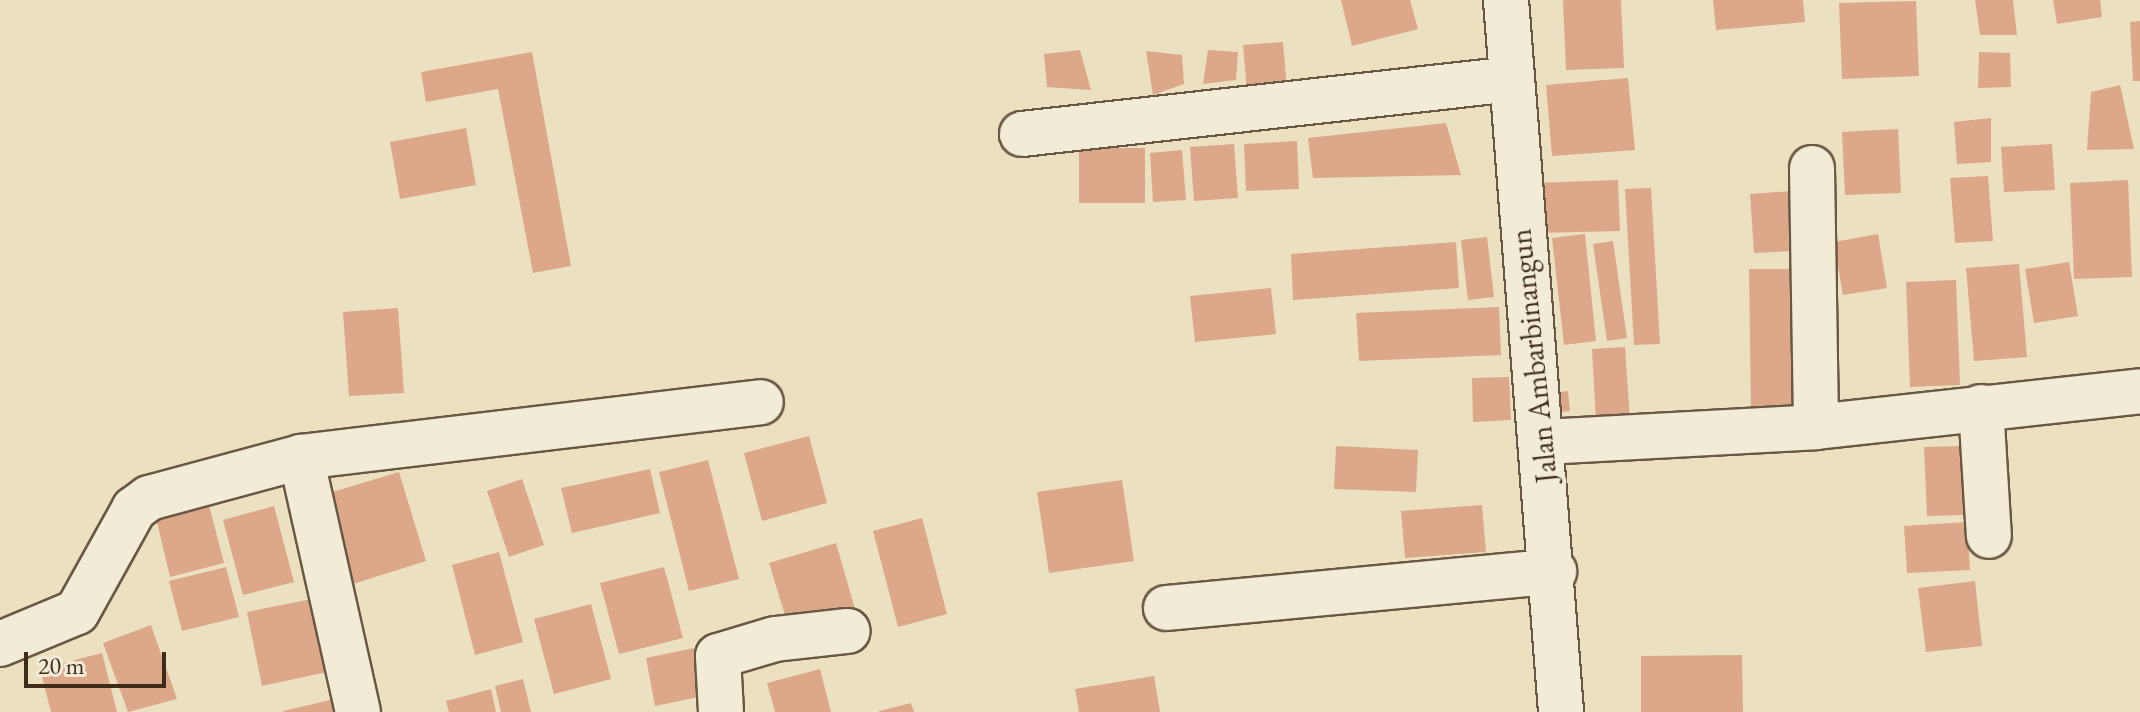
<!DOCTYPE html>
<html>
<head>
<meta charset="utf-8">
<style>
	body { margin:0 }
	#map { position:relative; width:2140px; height:712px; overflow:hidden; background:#ebe1c1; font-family:"EB Garamond",serif }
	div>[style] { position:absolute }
	.building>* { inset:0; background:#dda78a }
	.roads { filter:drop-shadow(2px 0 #695843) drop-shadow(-2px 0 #695843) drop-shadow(0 2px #695843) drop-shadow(0 -2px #695843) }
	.minor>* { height:44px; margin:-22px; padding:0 22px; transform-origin:22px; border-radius:22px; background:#f2ecd7 }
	span { translate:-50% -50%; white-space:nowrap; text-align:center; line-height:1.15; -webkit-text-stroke:8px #f2ecd7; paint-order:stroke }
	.street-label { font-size:30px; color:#3e2b19 }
	.scale { position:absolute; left:24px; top:652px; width:142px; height:36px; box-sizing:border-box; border:4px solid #3e2b19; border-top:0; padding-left:10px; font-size:24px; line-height:28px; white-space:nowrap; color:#3e2b19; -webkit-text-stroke:6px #f2ecd7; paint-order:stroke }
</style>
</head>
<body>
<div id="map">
	<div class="building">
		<div style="clip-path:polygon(1341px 0,1410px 0,1418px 29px,1352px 46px)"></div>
		<div style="clip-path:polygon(1563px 0,1621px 0,1624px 68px,1566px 70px)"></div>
		<div style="clip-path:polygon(1713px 0,1803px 0,1805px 22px,1716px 30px)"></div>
		<div style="clip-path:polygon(1975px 0,2013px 0,2017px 35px,1980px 35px)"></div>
		<div style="clip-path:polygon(2053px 0,2100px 0,2102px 17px,2057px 24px)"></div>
		<div style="clip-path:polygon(1916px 1px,1919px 76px,1842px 79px,1839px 3px)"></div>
		<div style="clip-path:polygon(2140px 21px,2140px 81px,2133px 81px,2130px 22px)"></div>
		<div style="clip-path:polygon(1283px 42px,1287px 89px,1247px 92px,1243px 45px)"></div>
		<div style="clip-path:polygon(1080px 50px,1091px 90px,1047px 87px,1044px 54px)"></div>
		<div style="clip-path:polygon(1208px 50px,1238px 52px,1236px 80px,1203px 84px)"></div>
		<div style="clip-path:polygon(1146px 51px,1182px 55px,1184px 84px,1153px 95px)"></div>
		<div style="clip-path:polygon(532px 52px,571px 266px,533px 273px,498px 89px,426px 102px,421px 72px)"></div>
		<div style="clip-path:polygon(1979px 52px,2010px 53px,2011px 87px,1978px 88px)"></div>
		<div style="clip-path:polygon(1628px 78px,1635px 150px,1552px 156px,1546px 85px)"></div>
		<div style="clip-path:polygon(2120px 85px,2134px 149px,2087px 150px,2091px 92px)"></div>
		<div style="clip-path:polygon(1991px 118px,1991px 162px,1957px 164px,1954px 122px)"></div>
		<div style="clip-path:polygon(1446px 123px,1461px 175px,1313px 178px,1308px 138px)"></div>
		<div style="clip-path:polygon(466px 128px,476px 185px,400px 199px,390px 142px)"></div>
		<div style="clip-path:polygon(1898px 129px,1901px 193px,1845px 195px,1842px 132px)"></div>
		<div style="clip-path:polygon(1297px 141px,1299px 189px,1246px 191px,1244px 144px)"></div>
		<div style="clip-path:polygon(1234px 144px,1238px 198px,1194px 201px,1190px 147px)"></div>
		<div style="clip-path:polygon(2052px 144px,2055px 190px,2004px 192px,2001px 147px)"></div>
		<div style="clip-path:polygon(1079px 148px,1145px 148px,1145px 203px,1079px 203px)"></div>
		<div style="clip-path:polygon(1182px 150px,1186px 200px,1153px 202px,1150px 153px)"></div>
		<div style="clip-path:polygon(1988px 176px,1993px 241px,1955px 243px,1950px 178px)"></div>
		<div style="clip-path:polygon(1618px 180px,1620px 231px,1536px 233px,1534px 183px)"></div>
		<div style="clip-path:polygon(2128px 180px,2132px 277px,2074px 279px,2070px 183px)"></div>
		<div style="clip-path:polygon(1651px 188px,1660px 344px,1634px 345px,1625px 189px)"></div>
		<div style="clip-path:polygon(1806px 190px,1811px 250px,1754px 253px,1750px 194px)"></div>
		<div style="clip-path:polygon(1585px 234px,1596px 341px,1564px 345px,1552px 238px)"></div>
		<div style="clip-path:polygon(1878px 234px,1887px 288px,1843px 295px,1834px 242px)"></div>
		<div style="clip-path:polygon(1487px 237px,1494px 297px,1468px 300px,1461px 240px)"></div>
		<div style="clip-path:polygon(1613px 241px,1627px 338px,1607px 341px,1593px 244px)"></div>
		<div style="clip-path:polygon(1456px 242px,1459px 288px,1293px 300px,1291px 254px)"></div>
		<div style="clip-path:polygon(2069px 262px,2078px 316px,2034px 323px,2025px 269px)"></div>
		<div style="clip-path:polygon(2019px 264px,2027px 357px,1974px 361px,1966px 268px)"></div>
		<div style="clip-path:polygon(1749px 269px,1806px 269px,1809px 411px,1751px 411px)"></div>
		<div style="clip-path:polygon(1956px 280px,1960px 385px,1910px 387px,1906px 282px)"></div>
		<div style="clip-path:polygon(1271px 288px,1276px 334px,1195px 342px,1190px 296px)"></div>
		<div style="clip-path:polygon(1499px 307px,1501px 355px,1359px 361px,1356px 313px)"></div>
		<div style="clip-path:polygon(398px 308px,404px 393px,349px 396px,343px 312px)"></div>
		<div style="clip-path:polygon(1625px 347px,1630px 421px,1596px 422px,1592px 349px)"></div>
		<div style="clip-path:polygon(1509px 377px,1511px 420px,1473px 422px,1472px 378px)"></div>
		<div style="clip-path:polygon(1568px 391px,1570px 411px,1562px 412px,1560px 392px)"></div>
		<div style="clip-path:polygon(809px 436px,827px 503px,762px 521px,744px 453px)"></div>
		<div style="clip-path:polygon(1336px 446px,1418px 450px,1416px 492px,1334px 489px)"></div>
		<div style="clip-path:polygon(1963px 446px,1964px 515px,1927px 516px,1924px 447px)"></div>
		<div style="clip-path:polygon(708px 460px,739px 579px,689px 591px,659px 472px)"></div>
		<div style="clip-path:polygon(650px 469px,660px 513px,572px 533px,561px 488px)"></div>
		<div style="clip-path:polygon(399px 472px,426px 561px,353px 584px,326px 494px)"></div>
		<div style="clip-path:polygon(522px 479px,544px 545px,509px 557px,487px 491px)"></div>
		<div style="clip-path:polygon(1122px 480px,1134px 561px,1049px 573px,1037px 492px)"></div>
		<div style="clip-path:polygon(209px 505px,224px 563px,170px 577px,156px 518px)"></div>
		<div style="clip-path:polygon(1482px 505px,1486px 552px,1405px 558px,1401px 511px)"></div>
		<div style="clip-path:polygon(274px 506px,294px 582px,243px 595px,223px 520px)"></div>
		<div style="clip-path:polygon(922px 518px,947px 614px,898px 627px,873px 531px)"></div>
		<div style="clip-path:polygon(1967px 522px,1970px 570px,1907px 573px,1904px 526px)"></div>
		<div style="clip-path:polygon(836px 543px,855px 609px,789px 628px,769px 563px)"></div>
		<div style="clip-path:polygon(499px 552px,523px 642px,475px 655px,452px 565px)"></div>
		<div style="clip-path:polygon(226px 567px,239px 617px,182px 631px,169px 581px)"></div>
		<div style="clip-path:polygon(664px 567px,683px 638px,619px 654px,600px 583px)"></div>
		<div style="clip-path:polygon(1975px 581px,1982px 646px,1926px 652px,1918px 588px)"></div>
		<div style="clip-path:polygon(327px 596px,341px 669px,262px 686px,247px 612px)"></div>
		<div style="clip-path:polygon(591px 604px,611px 679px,554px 694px,534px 619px)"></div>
		<div style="clip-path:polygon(151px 625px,177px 699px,128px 712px,103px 643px)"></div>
		<div style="clip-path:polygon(694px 648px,704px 696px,655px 706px,646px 658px)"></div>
		<div style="clip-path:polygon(102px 653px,117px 712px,51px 712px,40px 669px)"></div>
		<div style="clip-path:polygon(1742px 655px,1743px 712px,1641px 712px,1641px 656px)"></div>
		<div style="clip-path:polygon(820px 669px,831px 712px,775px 712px,767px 683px)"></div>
		<div style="clip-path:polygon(1154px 676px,1160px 712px,1079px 712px,1075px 689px)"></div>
		<div style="clip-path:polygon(523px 679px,531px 712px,501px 712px,495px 686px)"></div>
		<div style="clip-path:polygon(491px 689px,496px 712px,449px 712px,446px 701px)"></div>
		<div style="clip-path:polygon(339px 698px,342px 712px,283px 712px,283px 711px)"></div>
		<div style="clip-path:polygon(911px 703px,914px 712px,879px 712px,879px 711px)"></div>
	</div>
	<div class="roads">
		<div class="minor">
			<div style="left:1506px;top:0;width:714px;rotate:85.58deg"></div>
			<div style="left:1022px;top:134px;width:492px;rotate:-6.4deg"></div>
			<div style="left:1812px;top:168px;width:259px;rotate:89.1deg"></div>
			<div style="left:1981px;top:407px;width:129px;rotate:86.5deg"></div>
			<div style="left:1543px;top:442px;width:273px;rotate:-3.1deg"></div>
			<div style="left:1816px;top:427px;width:326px;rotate:-6.3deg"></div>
			<div style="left:301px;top:457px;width:261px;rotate:77.4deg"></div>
			<div style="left:1166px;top:608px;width:390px;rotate:-5.4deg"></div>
			<div style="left:0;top:644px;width:83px;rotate:-22.6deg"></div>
			<div style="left:77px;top:612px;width:118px;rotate:-61deg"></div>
			<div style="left:134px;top:509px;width:19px;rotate:-36deg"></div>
			<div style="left:149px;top:498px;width:157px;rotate:-15.1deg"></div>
			<div style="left:301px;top:457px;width:463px;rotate:-6.8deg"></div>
			<div style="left:721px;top:712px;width:56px;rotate:-93.1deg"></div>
			<div style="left:718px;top:656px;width:59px;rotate:-16.6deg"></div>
			<div style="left:775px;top:639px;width:73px;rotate:-6.3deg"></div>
		</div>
	</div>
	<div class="street-label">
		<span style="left:1534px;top:356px;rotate:-96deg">Jalan Ambarbinangun</span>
	</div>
	<div class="scale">20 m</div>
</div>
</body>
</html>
